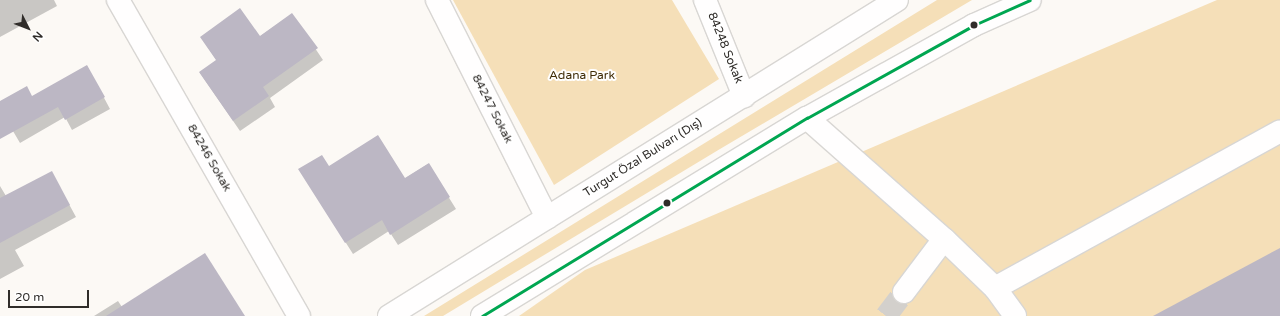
<!DOCTYPE html>
<html>
<head>
<meta charset="utf-8">
<style>
	body { margin:0 }
	#map { position:relative; width:1280px; height:316px; overflow:hidden; background:#fcf9f5; font-family:"Varela Round",sans-serif }
	div>[style] { position:absolute }
	.green>* { inset:0; background:#f5dfb8 }
	.shadow>* { inset:0; background:#0003 }
	.building>* { inset:0; background:#bcb7c4 }
	.minor-tunnel>* { height:22px; margin-top:-11px; transform-origin:0; background:repeating-linear-gradient(90deg,#d3d0cc 0 22px,transparent 0 33px) }
	.roads { filter:drop-shadow(1px 0 #d8d6d3) drop-shadow(-1px 0 #d8d6d3) drop-shadow(0 1px #d8d6d3) drop-shadow(0 -1px #d8d6d3) }
	.minor>* { height:22px; margin:-11px; padding:0 11px; transform-origin:11px; border-radius:11px; background:#fffefe }
	.major>* { height:22px; margin:-11px; padding:0 11px; transform-origin:11px; border-radius:11px; background:#fffefe }
	.bus-1>* { height:3px; margin:-1.5px; padding:0 1.5px; transform-origin:1.5px; border-radius:1.5px; background:#00a651 }
	.dots>* { width:11px; height:11px; translate:-50% -50%; box-sizing:border-box; border:2px solid #fff; border-radius:50% }
	span { translate:-50% -50%; white-space:nowrap; text-align:center; line-height:1.15; -webkit-text-stroke:4px #fff; paint-order:stroke }
	.street-label { font-size:12px; color:#302d2a }
	.park-label { font-size:12px; color:#412e09 }
	.north { position:absolute; left:8px; top:8px; width:40px; height:40px; -webkit-text-stroke:3px #fff; paint-order:stroke; rotate:132deg; font-size:11px; font-weight:700; line-height:16px; text-align:center; color:#302d2a }
	.north::after { content:''; display:block; margin:auto; width:14px; height:18px; background:#302d2a; clip-path:polygon(50% 0,100% 100%,50% 72%,0 100%) }
	.scale { position:absolute; left:8px; top:290px; width:81px; height:18px; box-sizing:border-box; border:2px solid #302d2a; border-top:0; padding-left:5px; font-size:12px; line-height:14px; white-space:nowrap; color:#302d2a; -webkit-text-stroke:3px #fff; paint-order:stroke }
</style>
</head>
<body>
<div id="map">
	<div class="green">
		<div style="clip-path:polygon(453px 0,672px 0,719px 79px,554px 185px)"></div>
		<div style="clip-path:polygon(937px 0,972px 0,720px 149px,443px 316px,424px 316px)"></div>
		<div style="clip-path:polygon(1217px 0,1280px 0,1280px 316px,519px 316px,585px 270px)"></div>
	</div>
	<div class="shadow">
		<div style="clip-path:polygon(0 0,54px 0,57px 6px,0 37px)"></div>
		<div style="clip-path:polygon(292px 14px,323px 60px,270px 98px,275px 107px,240px 131px,200px 73px,217px 61px,201px 37px,259px 37px)"></div>
		<div style="clip-path:polygon(87px 66px,110px 109px,72px 130px,65px 117px,20px 143px,0 109px,0 102px,32px 97px)"></div>
		<div style="clip-path:polygon(428px 164px,456px 209px,398px 245px,389px 231px,353px 254px,306px 180px,329px 167px,404px 179px)"></div>
		<div style="clip-path:polygon(58px 184px,76px 217px,15px 250px,24px 266px,0 279px,0 186px,6px 196px)"></div>
		<div style="clip-path:polygon(118px 301px,122px 307px,244px 316px,94px 316px)"></div>
	</div>
	<div class="building">
		<div style="clip-path:polygon(240px 8px,260px 36px,292px 13px,318px 48px,263px 87px,269px 96px,233px 121px,199px 72px,216px 60px,200px 37px)"></div>
		<div style="clip-path:polygon(87px 65px,105px 97px,65px 120px,58px 107px,0 139px,0 101px,27px 86px,32px 96px)"></div>
		<div style="clip-path:polygon(378px 135px,405px 178px,429px 163px,450px 197px,390px 235px,382px 220px,345px 243px,298px 169px,322px 155px,329px 166px)"></div>
		<div style="clip-path:polygon(52px 171px,70px 205px,0 243px,0 198px)"></div>
		<div style="clip-path:polygon(1280px 248px,1280px 316px,1153px 316px)"></div>
		<div style="clip-path:polygon(205px 253px,245px 316px,106px 316px)"></div>
	</div>
	<div class="minor-tunnel">
		<div style="left:886px;top:316px;width:30px;rotate:-53deg"></div>
	</div>
	<div class="roads">
		<div class="minor">
			<div style="left:118px;top:0;width:364px;rotate:60.2deg"></div>
			<div style="left:437px;top:0;width:244px;rotate:63.2deg"></div>
			<div style="left:705px;top:0;width:104px;rotate:67.9deg"></div>
			<div style="left:807px;top:118px;width:183px;rotate:41.5deg"></div>
			<div style="left:944px;top:239px;width:71px;rotate:43.9deg"></div>
			<div style="left:995px;top:288px;width:34px;rotate:54deg"></div>
			<div style="left:995px;top:288px;width:325px;rotate:-28.8deg"></div>
			<div style="left:904px;top:292px;width:66px;rotate:-53deg"></div>
		</div>
		<div class="major">
			<div style="left:389px;top:316px;width:598px;rotate:-31.88deg"></div>
			<div style="left:482px;top:316px;width:381px;rotate:-31.4deg"></div>
			<div style="left:807px;top:118px;width:191px;rotate:-29.1deg"></div>
			<div style="left:974px;top:25px;width:61px;rotate:-24.1deg"></div>
		</div>
	</div>
	<div class="bus-1">
		<div style="left:482px;top:316px;width:381px;rotate:-31.4deg"></div>
		<div style="left:807px;top:118px;width:191px;rotate:-29.1deg"></div>
		<div style="left:974px;top:25px;width:61px;rotate:-24.1deg"></div>
	</div>
	<div class="dots">
		<div style="left:974px;top:25px;background:#302d2a"></div>
		<div style="left:667px;top:203px;background:#302d2a"></div>
	</div>
	<div class="street-label">
		<span style="left:725px;top:48px;rotate:68deg">84248 Sokak</span>
		<span style="left:492px;top:109px;rotate:63deg">84247 Sokak</span>
		<span style="left:209px;top:158px;rotate:60deg">84246 Sokak</span>
		<span style="left:643px;top:158px;rotate:-32deg">Turgut Özal Bulvarı (Dış)</span>
	</div>
	<div class="park-label">
		<span style="left:582px;top:76px">Adana Park</span>
	</div>
	<div class="north">N</div>
	<div class="scale">20 m</div>
</div>
</body>
</html>
